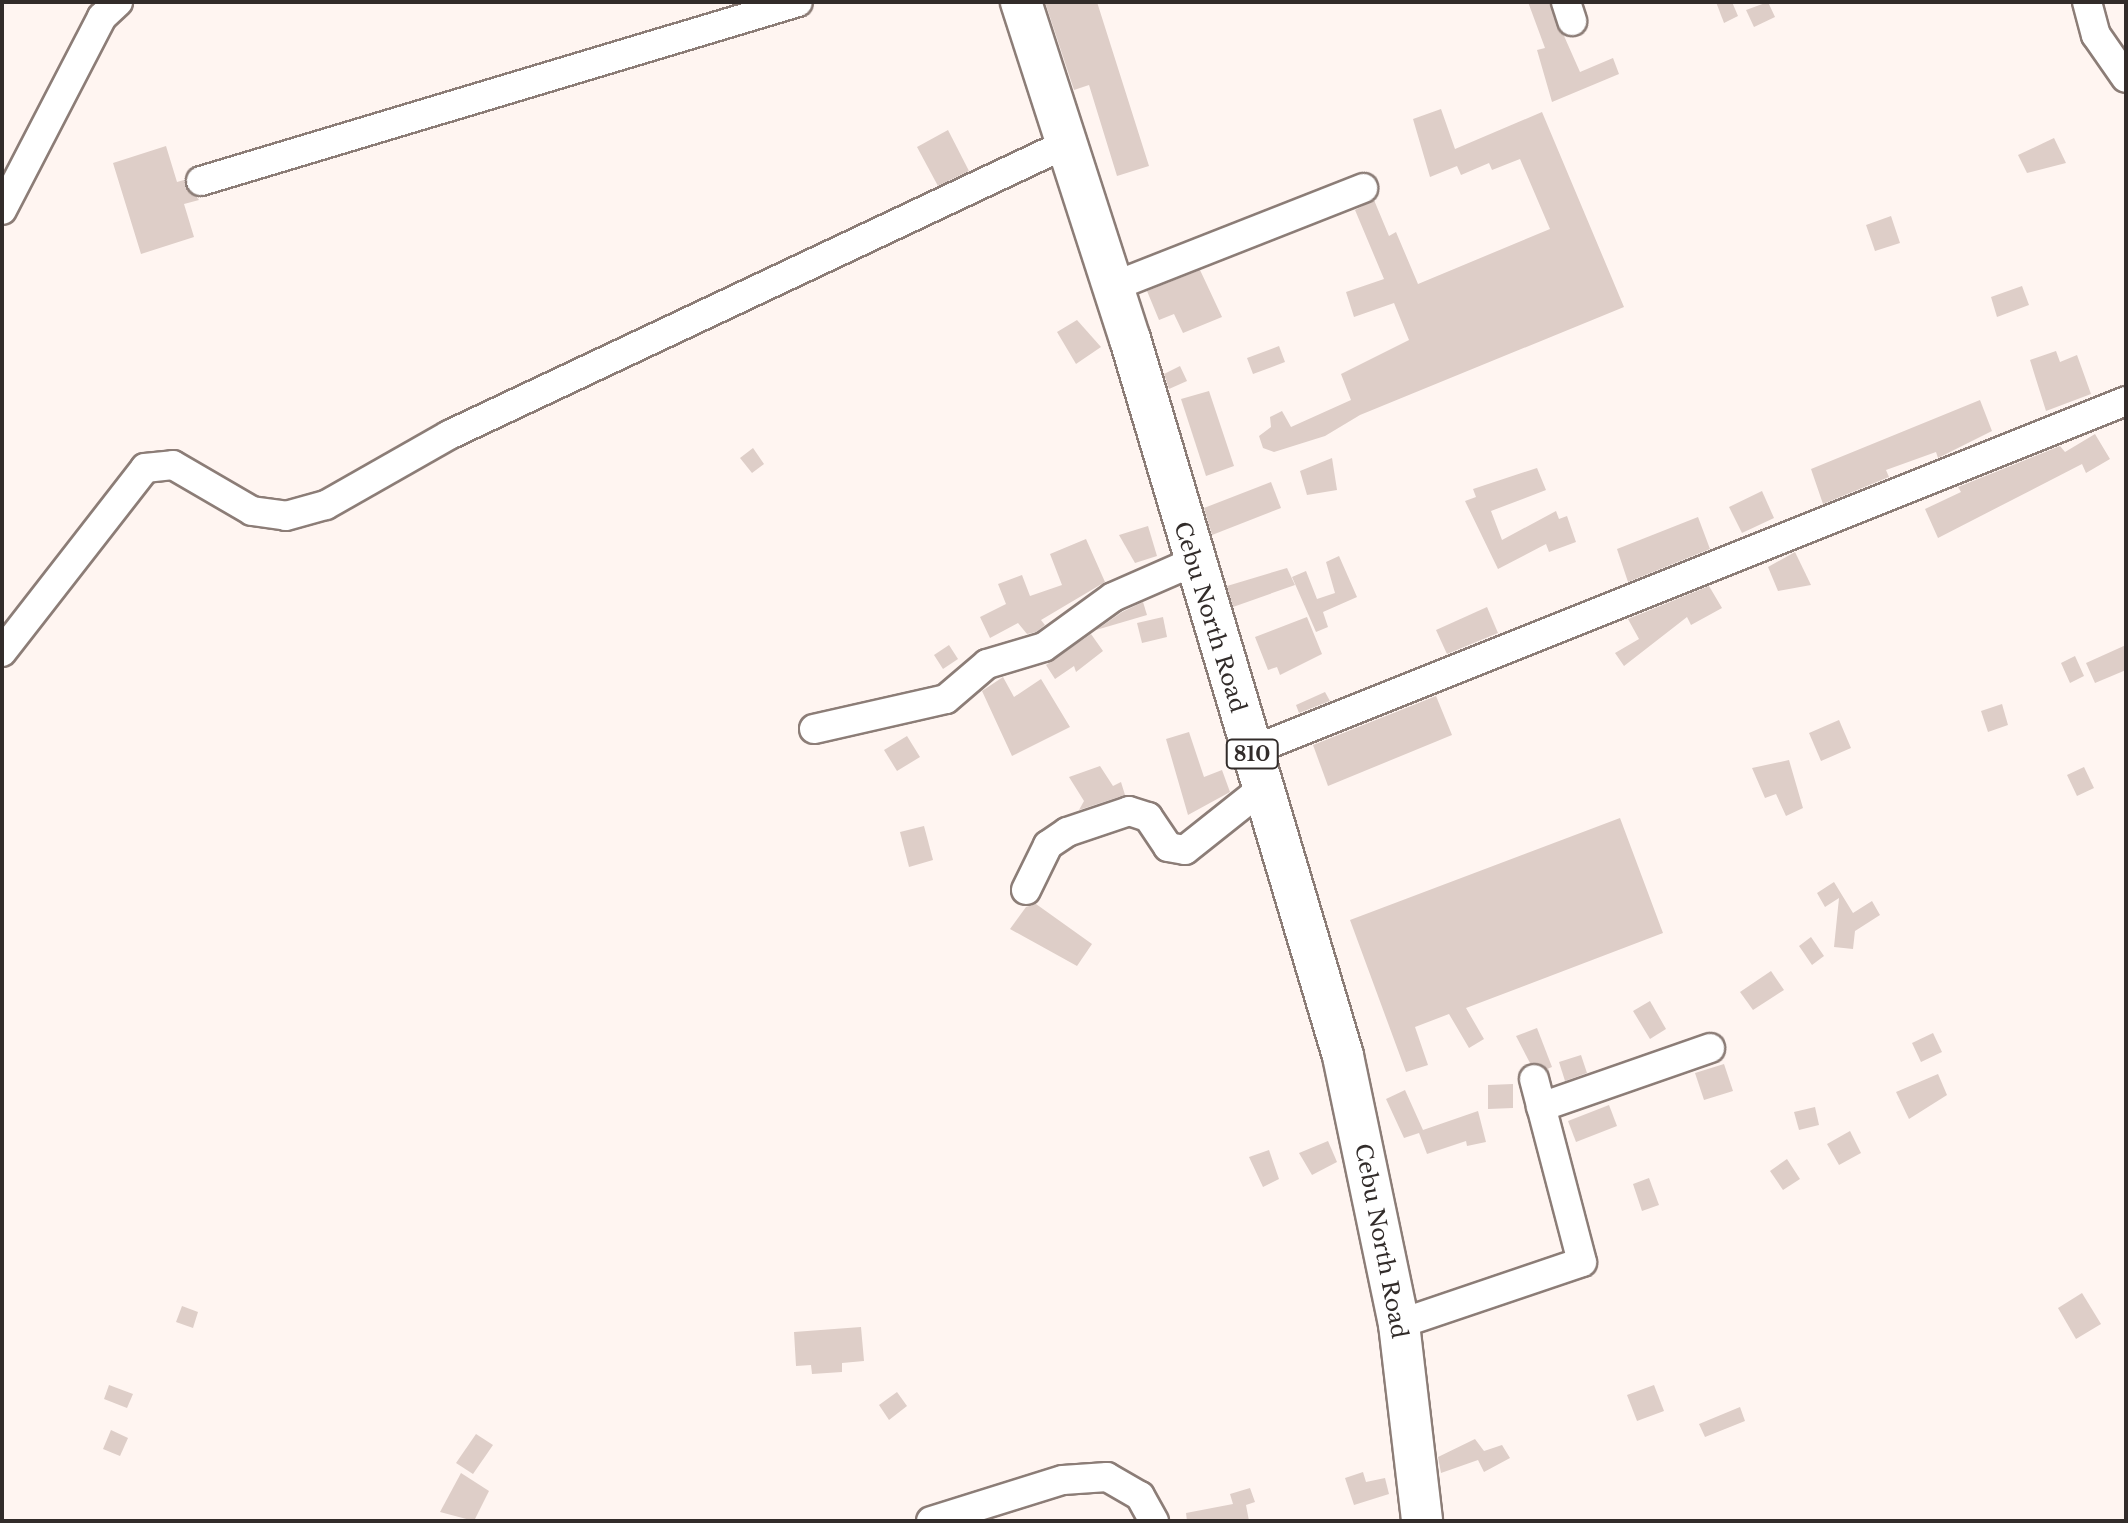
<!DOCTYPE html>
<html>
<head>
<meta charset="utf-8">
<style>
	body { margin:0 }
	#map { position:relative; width:2128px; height:1523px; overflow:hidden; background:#fff5f1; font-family:"Libre Baskerville",serif }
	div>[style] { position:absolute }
	.building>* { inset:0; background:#decec8 }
	.roads { filter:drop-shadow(2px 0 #8c7d77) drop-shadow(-2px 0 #8c7d77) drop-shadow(0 2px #8c7d77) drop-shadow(0 -2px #8c7d77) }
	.minor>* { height:28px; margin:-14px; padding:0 14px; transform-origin:14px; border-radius:14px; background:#fff }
	.highway>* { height:40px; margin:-20px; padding:0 20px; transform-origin:20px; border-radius:20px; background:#fff }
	span { translate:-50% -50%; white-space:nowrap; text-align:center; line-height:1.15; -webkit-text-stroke:7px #fff; paint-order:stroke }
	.shield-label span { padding:2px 6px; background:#fff; border:2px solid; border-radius:6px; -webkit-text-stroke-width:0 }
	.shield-label { font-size:20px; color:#322c2a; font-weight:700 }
	.street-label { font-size:22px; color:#322c2a }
	.frame { position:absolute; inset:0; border:4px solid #322c2a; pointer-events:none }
</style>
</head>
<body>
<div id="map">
	<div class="building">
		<div style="clip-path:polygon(1045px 2px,1097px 2px,1149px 166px,1117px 176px,1089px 85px,1074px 90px)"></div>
		<div style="clip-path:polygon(1528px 2px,1549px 2px,1580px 72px,1613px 58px,1619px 74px,1552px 102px,1537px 50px,1545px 48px)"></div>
		<div style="clip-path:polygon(1716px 2px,1732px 2px,1738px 16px,1724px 23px)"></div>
		<div style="clip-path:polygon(1768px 2px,1775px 17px,1754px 27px,1746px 10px)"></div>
		<div style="clip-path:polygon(1441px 109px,1455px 149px,1542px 112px,1624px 307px,1360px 415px,1325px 436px,1274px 452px,1263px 448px,1259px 436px,1271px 427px,1270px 417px,1282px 411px,1291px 427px,1351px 400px,1341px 374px,1409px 340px,1394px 303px,1354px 317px,1346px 292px,1384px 279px,1355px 210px,1374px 200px,1389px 236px,1396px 232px,1418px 284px,1550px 229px,1520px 159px,1492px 170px,1489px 163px,1461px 175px,1457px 166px,1430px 177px,1413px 119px)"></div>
		<div style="clip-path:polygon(948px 130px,969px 171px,938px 186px,917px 147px)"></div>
		<div style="clip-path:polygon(2054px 138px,2066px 163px,2027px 173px,2018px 155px)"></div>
		<div style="clip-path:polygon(166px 146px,177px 182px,184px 180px,199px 200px,184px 204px,194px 237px,141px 254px,113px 163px)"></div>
		<div style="clip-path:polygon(1891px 216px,1900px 243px,1875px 251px,1866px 225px)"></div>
		<div style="clip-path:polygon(1200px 270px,1222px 317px,1183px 333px,1174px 314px,1159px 320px,1147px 291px)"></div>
		<div style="clip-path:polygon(2022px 286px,2029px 305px,1997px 317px,1991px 297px)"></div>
		<div style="clip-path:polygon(1077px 320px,1101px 347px,1076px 364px,1057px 332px)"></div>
		<div style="clip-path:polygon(1279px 346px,1285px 362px,1253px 374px,1247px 358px)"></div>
		<div style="clip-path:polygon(2056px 351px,2060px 362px,2077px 355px,2091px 394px,2046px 411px,2030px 360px)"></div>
		<div style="clip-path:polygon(1180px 366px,1187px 381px,1169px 389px,1164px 374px)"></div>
		<div style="clip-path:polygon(1209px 391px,1234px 466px,1206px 476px,1181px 399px)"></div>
		<div style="clip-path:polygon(1980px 400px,1992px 431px,1938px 458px,1936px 452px,1886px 470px,1889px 477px,1823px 504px,1811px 469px)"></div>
		<div style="clip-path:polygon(2095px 434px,2110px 459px,2086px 473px,2082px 464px,1938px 538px,1925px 509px,1961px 492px,1958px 487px,2060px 446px,2065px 452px)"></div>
		<div style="clip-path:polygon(753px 448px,764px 464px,752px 473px,740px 458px)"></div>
		<div style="clip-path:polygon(1332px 458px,1337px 490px,1307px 495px,1300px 471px)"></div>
		<div style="clip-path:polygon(1537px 468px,1546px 490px,1491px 511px,1502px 540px,1556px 511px,1559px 519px,1567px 516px,1576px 542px,1549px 552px,1546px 544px,1498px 569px,1465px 501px,1476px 497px,1473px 489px)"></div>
		<div style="clip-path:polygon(1271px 482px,1281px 508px,1212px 535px,1204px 508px)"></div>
		<div style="clip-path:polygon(1762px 491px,1774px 518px,1742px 533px,1729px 507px)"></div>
		<div style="clip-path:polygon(1698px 517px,1710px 549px,1628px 582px,1617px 549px)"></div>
		<div style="clip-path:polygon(1148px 526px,1157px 556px,1135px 563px,1119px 535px)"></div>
		<div style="clip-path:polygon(1086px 539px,1105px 582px,1041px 620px,1045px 625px,1036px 632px,1027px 634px,1018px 623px,990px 638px,980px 617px,1006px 604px,998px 584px,1022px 575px,1030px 596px,1062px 585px,1050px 554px)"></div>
		<div style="clip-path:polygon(1795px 552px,1811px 585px,1778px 591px,1768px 567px)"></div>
		<div style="clip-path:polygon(1339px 556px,1357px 597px,1323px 612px,1328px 627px,1316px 632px,1292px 577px,1306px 571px,1317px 599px,1335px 593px,1326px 562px)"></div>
		<div style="clip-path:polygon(1287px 568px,1295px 585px,1233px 607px,1227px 586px)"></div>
		<div style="clip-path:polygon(1709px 586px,1722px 608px,1691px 625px,1687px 617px,1624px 666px,1615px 653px,1639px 639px,1628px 619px)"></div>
		<div style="clip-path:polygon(1143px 602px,1147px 615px,1096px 630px,1122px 612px)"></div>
		<div style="clip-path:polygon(1487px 607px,1498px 633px,1447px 654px,1436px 630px)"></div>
		<div style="clip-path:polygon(1163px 617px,1167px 637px,1142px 643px,1137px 623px)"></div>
		<div style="clip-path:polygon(1307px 617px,1322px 654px,1280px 675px,1277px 667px,1268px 670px,1255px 637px)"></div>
		<div style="clip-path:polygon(1091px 634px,1103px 651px,1076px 672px,1074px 666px,1055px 679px,1046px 665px)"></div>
		<div style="clip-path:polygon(949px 645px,958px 659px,943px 669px,934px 655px)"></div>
		<div style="clip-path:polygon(2126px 645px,2126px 670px,2095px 683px,2086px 663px)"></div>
		<div style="clip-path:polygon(2075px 656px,2084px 676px,2070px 683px,2061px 663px)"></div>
		<div style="clip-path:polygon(1003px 677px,1014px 697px,1041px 679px,1070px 727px,1012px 756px,982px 691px)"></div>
		<div style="clip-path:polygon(1325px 692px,1330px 701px,1299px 713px,1296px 705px)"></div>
		<div style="clip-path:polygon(1436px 696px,1452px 735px,1328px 786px,1313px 745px)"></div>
		<div style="clip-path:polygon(2002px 704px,2008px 725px,1988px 732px,1981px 711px)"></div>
		<div style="clip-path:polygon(1839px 720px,1851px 748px,1821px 761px,1809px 733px)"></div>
		<div style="clip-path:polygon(1189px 732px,1204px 777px,1222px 770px,1230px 792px,1188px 815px,1166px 739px)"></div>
		<div style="clip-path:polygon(907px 736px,920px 757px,897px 771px,884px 750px)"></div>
		<div style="clip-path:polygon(1789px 760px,1803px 808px,1786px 816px,1776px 794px,1765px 798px,1752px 768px)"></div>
		<div style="clip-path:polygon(1100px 766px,1113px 786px,1121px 782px,1125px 795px,1079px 810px,1084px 801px,1069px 777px)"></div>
		<div style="clip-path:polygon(2084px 767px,2094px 788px,2077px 796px,2067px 775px)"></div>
		<div style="clip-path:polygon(1620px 818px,1663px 933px,1466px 1008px,1484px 1039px,1469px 1048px,1449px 1014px,1415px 1027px,1428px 1065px,1406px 1072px,1350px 920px)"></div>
		<div style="clip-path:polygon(924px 826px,933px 860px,909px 867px,900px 832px)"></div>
		<div style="clip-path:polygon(1834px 882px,1853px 913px,1872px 901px,1880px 915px,1855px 931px,1853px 949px,1834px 947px,1839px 898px,1825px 907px,1817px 893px)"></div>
		<div style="clip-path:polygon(1036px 904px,1092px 944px,1077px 966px,1010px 929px,1026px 907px)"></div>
		<div style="clip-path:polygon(1811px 937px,1824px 956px,1812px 965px,1799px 946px)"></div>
		<div style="clip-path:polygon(1771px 971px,1784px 990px,1753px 1010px,1740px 992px)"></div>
		<div style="clip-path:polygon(1650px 1001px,1666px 1029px,1650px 1039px,1633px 1011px)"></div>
		<div style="clip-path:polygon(1537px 1028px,1552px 1067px,1547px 1069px,1530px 1063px,1516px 1036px)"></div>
		<div style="clip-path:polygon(1933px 1033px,1942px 1052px,1921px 1062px,1912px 1043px)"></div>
		<div style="clip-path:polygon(1581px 1055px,1587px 1073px,1565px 1081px,1559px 1062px)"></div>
		<div style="clip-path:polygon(1724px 1064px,1733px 1091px,1704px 1100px,1695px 1073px)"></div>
		<div style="clip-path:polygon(1938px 1074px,1947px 1095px,1909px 1119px,1896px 1092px)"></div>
		<div style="clip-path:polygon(1513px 1084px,1513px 1108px,1488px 1109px,1488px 1085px)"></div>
		<div style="clip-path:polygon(1405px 1090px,1423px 1130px,1478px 1111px,1486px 1142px,1467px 1146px,1466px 1141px,1427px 1154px,1419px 1133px,1404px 1138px,1386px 1099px)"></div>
		<div style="clip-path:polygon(1609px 1105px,1617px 1126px,1576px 1142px,1568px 1121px)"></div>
		<div style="clip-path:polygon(1815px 1107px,1819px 1125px,1799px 1130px,1794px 1112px)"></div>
		<div style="clip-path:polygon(1850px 1131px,1861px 1153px,1839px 1165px,1827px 1144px)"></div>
		<div style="clip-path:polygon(1328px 1141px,1337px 1162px,1312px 1175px,1299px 1153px)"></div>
		<div style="clip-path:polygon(1269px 1150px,1279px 1179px,1263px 1187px,1249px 1157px)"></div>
		<div style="clip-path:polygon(1787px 1159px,1800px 1179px,1783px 1190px,1770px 1171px)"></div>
		<div style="clip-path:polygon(1649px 1178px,1659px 1205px,1642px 1211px,1633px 1184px)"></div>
		<div style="clip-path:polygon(2082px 1293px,2101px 1324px,2076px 1339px,2058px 1308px)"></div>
		<div style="clip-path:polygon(182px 1306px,198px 1312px,193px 1328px,176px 1322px)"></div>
		<div style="clip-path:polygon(861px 1327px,864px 1361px,842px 1363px,842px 1372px,812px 1374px,811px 1365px,796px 1366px,794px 1332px)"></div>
		<div style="clip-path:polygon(109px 1385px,133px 1394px,127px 1408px,104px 1399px)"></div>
		<div style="clip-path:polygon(1654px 1385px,1664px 1411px,1637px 1421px,1627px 1395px)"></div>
		<div style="clip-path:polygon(897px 1392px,907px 1406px,889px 1420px,879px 1405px)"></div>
		<div style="clip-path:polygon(1740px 1407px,1745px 1421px,1705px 1437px,1699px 1424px)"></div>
		<div style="clip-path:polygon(111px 1430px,128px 1438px,120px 1456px,103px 1449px)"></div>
		<div style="clip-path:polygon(476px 1434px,493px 1445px,473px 1474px,456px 1463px)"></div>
		<div style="clip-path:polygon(1475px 1439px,1484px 1451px,1502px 1445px,1510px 1458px,1484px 1472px,1478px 1460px,1441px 1473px,1438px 1457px)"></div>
		<div style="clip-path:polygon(1363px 1472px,1366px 1482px,1385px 1478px,1389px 1494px,1354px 1505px,1345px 1478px)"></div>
		<div style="clip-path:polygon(461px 1473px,489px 1491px,474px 1521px,440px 1512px)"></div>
		<div style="clip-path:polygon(1250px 1488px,1255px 1502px,1246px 1505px,1249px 1521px,1187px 1521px,1186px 1513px,1233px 1504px,1230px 1494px)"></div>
	</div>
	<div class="roads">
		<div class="minor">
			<div style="left:1566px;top:2px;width:20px;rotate:72deg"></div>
			<div style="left:2087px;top:2px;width:34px;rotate:75deg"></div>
			<div style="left:2096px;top:35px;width:52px;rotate:55.1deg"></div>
			<div style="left:201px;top:181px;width:623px;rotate:-16.69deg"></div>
			<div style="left:2px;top:210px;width:217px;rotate:-62.6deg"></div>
			<div style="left:102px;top:17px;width:22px;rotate:-43deg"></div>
			<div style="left:1112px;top:287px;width:270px;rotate:-21.5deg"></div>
			<div style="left:2px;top:652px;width:233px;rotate:-52.1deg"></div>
			<div style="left:145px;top:468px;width:28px;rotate:-6deg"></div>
			<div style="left:173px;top:465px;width:91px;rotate:30.2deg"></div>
			<div style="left:252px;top:511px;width:34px;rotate:8deg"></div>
			<div style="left:286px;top:516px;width:41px;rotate:-15.4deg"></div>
			<div style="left:326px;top:505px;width:142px;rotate:-29.6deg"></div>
			<div style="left:449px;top:435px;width:680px;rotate:-25.25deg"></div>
			<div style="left:814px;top:729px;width:135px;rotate:-12.8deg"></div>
			<div style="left:946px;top:699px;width:54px;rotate:-40.5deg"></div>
			<div style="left:987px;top:664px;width:59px;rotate:-16.6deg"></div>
			<div style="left:1044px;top:647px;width:85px;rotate:-35.9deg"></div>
			<div style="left:1113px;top:597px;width:87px;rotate:-23.6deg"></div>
			<div style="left:1251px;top:751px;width:942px;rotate:-21.8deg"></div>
			<div style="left:1026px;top:890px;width:50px;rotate:-63.9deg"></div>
			<div style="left:1048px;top:845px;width:23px;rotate:-34deg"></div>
			<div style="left:1067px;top:832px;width:65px;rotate:-18.7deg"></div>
			<div style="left:1129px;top:811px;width:20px;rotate:18deg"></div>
			<div style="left:1148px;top:817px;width:36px;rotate:56deg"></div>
			<div style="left:1168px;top:847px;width:17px;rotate:10deg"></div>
			<div style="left:1185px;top:850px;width:100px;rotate:-38.5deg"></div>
			<div style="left:1541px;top:1107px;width:179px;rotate:-19.2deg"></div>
			<div style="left:1399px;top:1324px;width:193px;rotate:-18.7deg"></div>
			<div style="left:1582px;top:1262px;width:189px;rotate:-104.7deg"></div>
			<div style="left:931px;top:1521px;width:138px;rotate:-17.3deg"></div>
			<div style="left:1063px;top:1480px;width:44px;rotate:-3.9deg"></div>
			<div style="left:1107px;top:1477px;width:38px;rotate:30deg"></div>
			<div style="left:1140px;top:1496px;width:29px;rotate:61deg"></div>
		</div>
		<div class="highway">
			<div style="left:1021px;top:2px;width:354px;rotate:72.1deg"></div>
			<div style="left:1130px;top:339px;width:748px;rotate:73.45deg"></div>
			<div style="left:1343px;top:1056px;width:274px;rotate:78.2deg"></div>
			<div style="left:1399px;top:1324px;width:198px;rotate:83.3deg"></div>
		</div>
	</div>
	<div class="shield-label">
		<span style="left:1252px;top:754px">810</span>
	</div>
	<div class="street-label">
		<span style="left:1210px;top:617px;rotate:73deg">Cebu North Road</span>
		<span style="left:1381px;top:1241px;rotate:79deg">Cebu North Road</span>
	</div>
	<div class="frame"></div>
</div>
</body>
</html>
